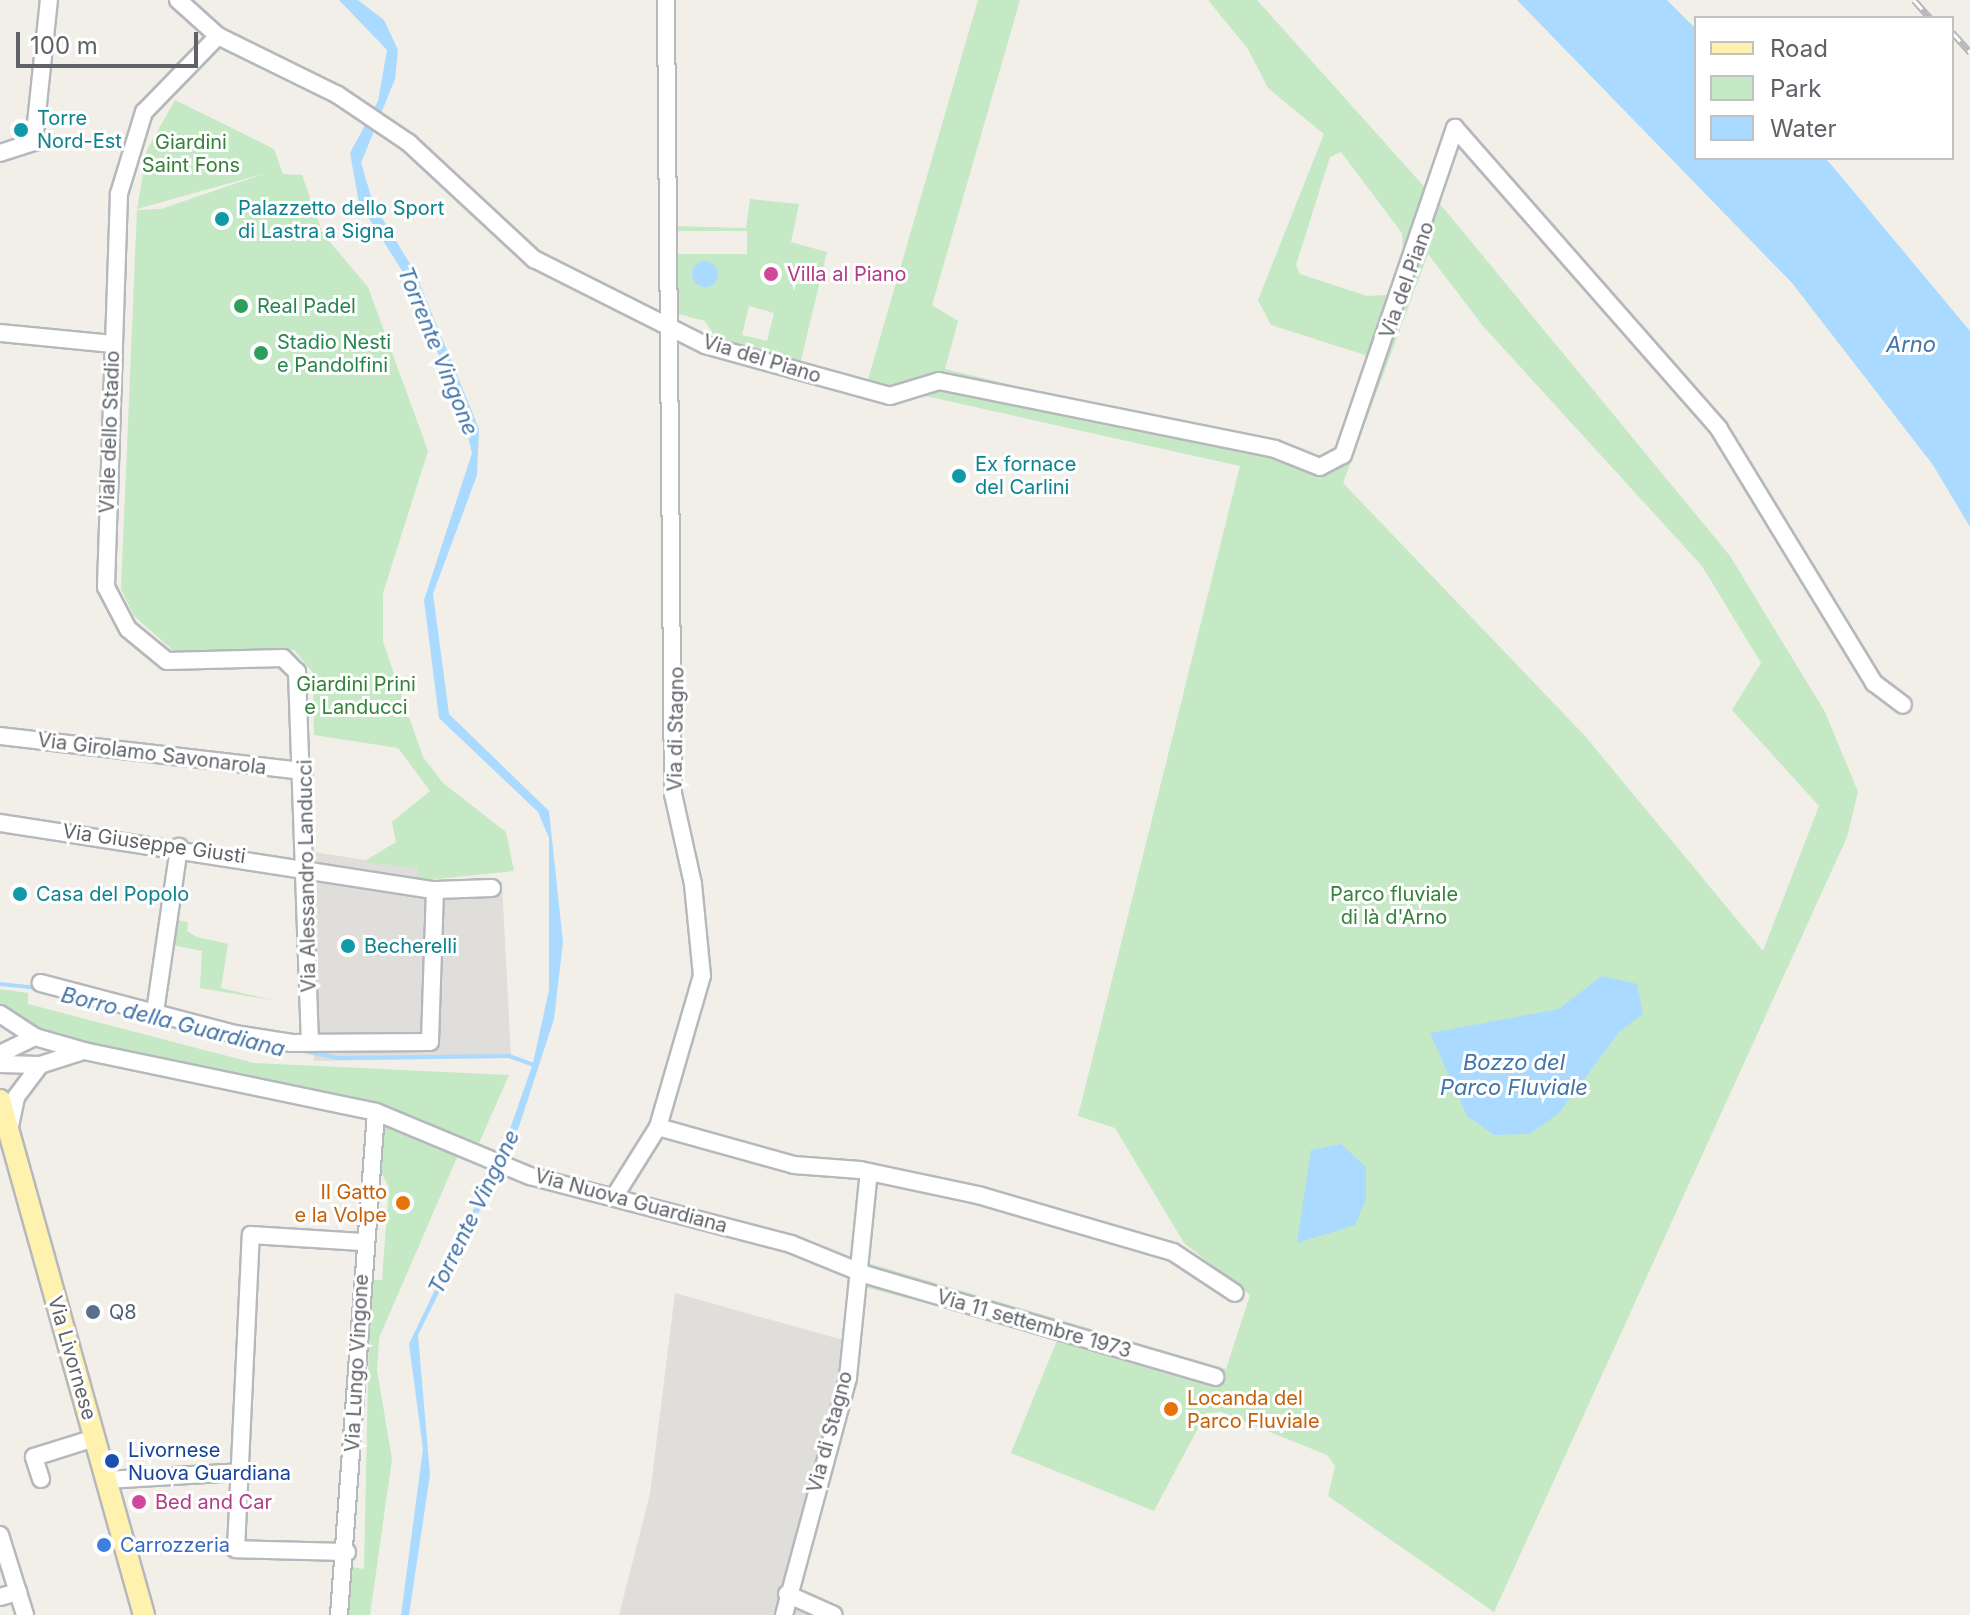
<!DOCTYPE html>
<html>
<head>
<meta charset="utf-8">
<style>
	body { margin:0 }
	#map { position:relative; width:1970px; height:1615px; overflow:hidden; background:#f1efe8; font-family:Inter,sans-serif }
	div>[style] { position:absolute }
	.industrial>* { inset:0; background:#e0deda }
	.green>* { inset:0; background:#c5e8c5 }
	.water>* { inset:0; background:#aadaff }
	.round { border-radius:50% }
	.stream>* { height:4px; margin:-2px; padding:0 2px; transform-origin:2px; border-radius:2px; background:#aadaff }
	.roads { filter:drop-shadow(2px 0 #b5b8bc) drop-shadow(-2px 0 #b5b8bc) drop-shadow(0 2px #b5b8bc) drop-shadow(0 -2px #b5b8bc) }
	.minor>* { height:16px; margin:-8px; padding:0 8px; transform-origin:8px; border-radius:8px; background:#fff }
	.major>* { height:20px; margin:-10px; padding:0 10px; transform-origin:10px; border-radius:10px; background:#fff2af }
	.rail>* { height:7px; margin-top:-3.5px; transform-origin:0; background:repeating-linear-gradient(90deg,#fff 0 12px,#b6b7b8 0 24px); box-sizing:border-box; border-block:2px solid #b6b7b8 }
	.dots>* { width:22px; height:22px; translate:-50% -50%; box-sizing:border-box; border:4px solid #fff; border-radius:50% }
	span { translate:-50% -50%; white-space:nowrap; text-align:center; line-height:1.15; -webkit-text-stroke:6px #fff; paint-order:stroke }
	.culture-label { font-size:20px; color:#0d838f }
	.left { translate:0 -50%; text-align:left }
	.park-label { font-size:20px; color:#348238 }
	.hotel-label { font-size:20px; color:#b23c85 }
	.street-label { font-size:20px; color:#5f6368 }
	.leisure-label { font-size:20px; color:#27864d }
	.food-label { font-size:20px; color:#c56008 }
	.right { translate:-100% -50%; text-align:right }
	.service-label { font-size:20px; color:#4e5e75 }
	.transit-label { font-size:20px; color:#164399 }
	.shop-label { font-size:20px; color:#366cbe }
	.water-label { font-size:22px; color:#4174aa; font-style:italic }
	.legend { position:absolute; left:1694px; top:16px; width:260px; height:144px; box-sizing:border-box; background:#fff; border:2px solid #bfc1c3; margin:0; padding:10px 14px; list-style:none; font-size:24px; color:#5f6368 }
	.legend li { display:flex; align-items:center; gap:16px; height:40px }
	.legend b { width:40px; border:2px solid #bfc1c3 }
	.scale { position:absolute; left:16px; top:32px; width:182px; height:36px; box-sizing:border-box; border:4px solid #5f6368; border-top:0; padding-left:10px; font-size:24px; line-height:28px; white-space:nowrap; color:#5f6368; -webkit-text-stroke:6px #fff; paint-order:stroke }
</style>
</head>
<body>
<div id="map">
	<div class="industrial">
		<div style="clip-path:polygon(313px 852px,418px 868px,418px 881px,502px 882px,511px 1058px,314px 1061px)"></div>
		<div style="clip-path:polygon(675px 1293px,861px 1345px,796px 1607px,810px 1615px,619px 1615px,650px 1494px)"></div>
	</div>
	<div class="green">
		<div style="clip-path:polygon(evenodd,978px 0,1020px 0,932px 305px,958px 321px,945px 369px,1318px 458px,1338px 445px,1368px 366px,1365px 355px,1271px 325px,1258px 300px,1324px 134px,1268px 88px,1248px 49px,1208px 0,1257px 0,1445px 210px,1730px 556px,1825px 712px,1858px 792px,1847px 837px,1494px 1612px,1328px 1496px,1335px 1466px,1327px 1455px,1221px 1412px,1206px 1413px,1154px 1511px,1011px 1453px,1058px 1338px,865px 1287px,868px 1263px,1226px 1369px,1250px 1295px,1184px 1243px,1115px 1128px,1078px 1116px,1240px 466px,867px 383px,978px 0,1341px 152px,1402px 233px,1403px 253px,1388px 295px,1367px 296px,1300px 274px,1296px 265px,1330px 157px,1341px 152px,978px 0,1428px 254px,1483px 326px,1702px 566px,1761px 663px,1732px 710px,1819px 806px,1763px 951px,1585px 736px,1343px 483px,1428px 254px)"></div>
		<div style="clip-path:polygon(175px 100px,274px 149px,283px 174px,302px 175px,323px 234px,368px 287px,428px 451px,383px 593px,383px 642px,423px 757px,443px 783px,506px 832px,514px 871px,417px 881px,418px 868px,363px 862px,396px 842px,392px 822px,430px 791px,398px 748px,314px 735px,313px 673px,294px 650px,176px 653px,134px 616px,121px 589px,137px 210px,161px 209px,266px 173px,137px 209px,147px 150px)"></div>
		<div style="clip-path:polygon(evenodd,750px 199px,799px 204px,791px 242px,827px 252px,800px 364px,720px 344px,705px 321px,667px 311px,669px 226px,746px 228px,750px 199px,672px 231px,747px 231px,747px 254px,672px 254px,672px 231px,750px 199px,749px 306px,774px 313px,767px 341px,742px 335px,749px 306px)"></div>
		<div style="clip-path:polygon(176px 920px,188px 922px,187px 931px,197px 937px,228px 944px,221px 988px,277px 1001px,200px 988px,202px 951px,172px 945px)"></div>
		<div style="clip-path:polygon(0 989px,28px 993px,28px 1004px,254px 1063px,509px 1075px,479px 1143px,395px 1111px,41px 1038px,0 1007px)"></div>
		<div style="clip-path:polygon(384px 1122px,459px 1153px,379px 1338px,377px 1370px,392px 1459px,370px 1615px,347px 1615px,352px 1567px,364px 1569px,370px 1280px,382px 1280px,389px 1187px,379px 1169px)"></div>
	</div>
	<div class="water">
		<div style="clip-path:polygon(339px 0,358px 0,384px 20px,398px 50px,395px 79px,361px 163px,373px 203px,415px 272px,479px 429px,477px 475px,433px 594px,449px 714px,549px 811px,563px 942px,554px 1019px,514px 1142px,418px 1335px,430px 1475px,409px 1615px,401px 1615px,423px 1449px,409px 1344px,504px 1146px,533px 1063px,549px 990px,549px 838px,538px 812px,439px 718px,424px 600px,472px 453px,459px 402px,403px 272px,359px 203px,350px 153px,378px 101px,387px 50px)"></div>
		<div style="clip-path:polygon(1517px 0,1667px 0,1696px 29px,1696px 158px,1825px 158px,1834px 168px,1970px 331px,1970px 527px,1933px 465px,1792px 283px)"></div>
		<div class="round" style="left:692px;top:261px;width:26px;height:26px"></div>
		<div style="clip-path:polygon(1602px 976px,1637px 984px,1643px 1014px,1620px 1031px,1559px 1113px,1530px 1134px,1494px 1135px,1467px 1116px,1430px 1033px,1559px 1009px)"></div>
		<div style="clip-path:polygon(1341px 1144px,1366px 1167px,1366px 1199px,1355px 1225px,1297px 1243px,1311px 1150px)"></div>
	</div>
	<div class="stream">
		<div style="left:0;top:984px;width:37px;rotate:6deg"></div>
		<div style="left:169px;top:1025px;width:172px;rotate:11deg"></div>
		<div style="left:338px;top:1058px;width:171px;rotate:-0.7deg"></div>
		<div style="left:509px;top:1056px;width:27px;rotate:20deg"></div>
	</div>
	<div class="roads">
		<div class="minor">
			<div style="left:178px;top:0;width:54px;rotate:42deg"></div>
			<div style="left:218px;top:36px;width:134px;rotate:26.2deg"></div>
			<div style="left:338px;top:95px;width:86px;rotate:34.1deg"></div>
			<div style="left:409px;top:143px;width:171px;rotate:42.9deg"></div>
			<div style="left:534px;top:259px;width:191px;rotate:26.7deg"></div>
			<div style="left:705px;top:345px;width:192px;rotate:15.4deg"></div>
			<div style="left:890px;top:396px;width:51px;rotate:-17deg"></div>
			<div style="left:939px;top:381px;width:343px;rotate:11.4deg"></div>
			<div style="left:1275px;top:449px;width:48px;rotate:21.8deg"></div>
			<div style="left:1320px;top:467px;width:26px;rotate:-28deg"></div>
			<div style="left:1343px;top:455px;width:346px;rotate:-71.1deg"></div>
			<div style="left:1455px;top:128px;width:400px;rotate:48.7deg"></div>
			<div style="left:1719px;top:429px;width:298px;rotate:58.6deg"></div>
			<div style="left:1874px;top:683px;width:36px;rotate:37deg"></div>
			<div style="left:218px;top:36px;width:106px;rotate:134.2deg"></div>
			<div style="left:144px;top:112px;width:86px;rotate:107deg"></div>
			<div style="left:119px;top:194px;width:393px;rotate:91.9deg"></div>
			<div style="left:106px;top:587px;width:47px;rotate:62.4deg"></div>
			<div style="left:128px;top:629px;width:50px;rotate:39.4deg"></div>
			<div style="left:167px;top:661px;width:116px;rotate:-1.5deg"></div>
			<div style="left:283px;top:658px;width:20px;rotate:45deg"></div>
			<div style="left:297px;top:672px;width:369px;rotate:88deg"></div>
			<div style="left:0;top:153px;width:36px;rotate:-18deg"></div>
			<div style="left:34px;top:142px;width:143px;rotate:-84deg"></div>
			<div style="left:0;top:333px;width:113px;rotate:5.6deg"></div>
			<div style="left:0;top:736px;width:306px;rotate:6.6deg"></div>
			<div style="left:0;top:823px;width:440px;rotate:8.8deg"></div>
			<div style="left:435px;top:890px;width:152px;rotate:91.9deg"></div>
			<div style="left:430px;top:1042px;width:138px;rotate:179.6deg"></div>
			<div style="left:292px;top:1043px;width:58px;rotate:-171deg"></div>
			<div style="left:235px;top:1034px;width:201px;rotate:-165.3deg"></div>
			<div style="left:435px;top:890px;width:57px;rotate:-2deg"></div>
			<div style="left:155px;top:1012px;width:167px;rotate:-81.7deg"></div>
			<div style="left:0;top:1014px;width:42px;rotate:33.3deg"></div>
			<div style="left:35px;top:1037px;width:51px;rotate:15.9deg"></div>
			<div style="left:84px;top:1051px;width:298px;rotate:11.8deg"></div>
			<div style="left:376px;top:1112px;width:167px;rotate:22.6deg"></div>
			<div style="left:530px;top:1176px;width:270px;rotate:14.6deg"></div>
			<div style="left:791px;top:1244px;width:82px;rotate:22.2deg"></div>
			<div style="left:867px;top:1275px;width:363px;rotate:16.3deg"></div>
			<div style="left:0;top:1054px;width:39px;rotate:-26deg"></div>
			<div style="left:0;top:1064px;width:40px;rotate:1.4deg"></div>
			<div style="left:40px;top:1065px;width:42px;rotate:-18deg"></div>
			<div style="left:10px;top:1126px;width:30px;rotate:-78deg"></div>
			<div style="left:16px;top:1097px;width:40px;rotate:-53deg"></div>
			<div style="left:658px;top:1127px;width:141px;rotate:15.6deg"></div>
			<div style="left:794px;top:1165px;width:66px;rotate:4.3deg"></div>
			<div style="left:860px;top:1170px;width:121px;rotate:12deg"></div>
			<div style="left:978px;top:1195px;width:203px;rotate:16.3deg"></div>
			<div style="left:1173px;top:1252px;width:74px;rotate:33.5deg"></div>
			<div style="left:616px;top:1194px;width:79px;rotate:-57.9deg"></div>
			<div style="left:658px;top:1127px;width:157px;rotate:-73.8deg"></div>
			<div style="left:702px;top:976px;width:92px;rotate:-95.6deg"></div>
			<div style="left:693px;top:884px;width:92px;rotate:-102.5deg"></div>
			<div style="left:673px;top:794px;width:794px;rotate:-90.51deg"></div>
			<div style="left:41px;top:1479px;width:23px;rotate:-108deg"></div>
			<div style="left:34px;top:1457px;width:64px;rotate:-17.3deg"></div>
			<div style="left:106px;top:1480px;width:133px;rotate:-3.4deg"></div>
			<div style="left:0;top:1535px;width:84px;rotate:72.6deg"></div>
			<div style="left:347px;top:1552px;width:111px;rotate:-178.5deg"></div>
			<div style="left:236px;top:1549px;width:314px;rotate:-87.3deg"></div>
			<div style="left:251px;top:1235px;width:111px;rotate:3.6deg"></div>
			<div style="left:787px;top:1594px;width:51px;rotate:24.1deg"></div>
			<div style="left:0;top:1597px;width:19px;rotate:-16deg"></div>
			<div style="left:339px;top:1615px;width:504px;rotate:-85.79deg"></div>
			<div style="left:784px;top:1615px;width:246px;rotate:-74.9deg"></div>
			<div style="left:848px;top:1377px;width:206px;rotate:-84.2deg"></div>
		</div>
		<div class="major">
			<div style="left:0;top:1100px;width:535px;rotate:74.38deg"></div>
		</div>
	</div>
	<div class="rail">
		<div style="left:1914px;top:0;width:24px;rotate:48deg"></div>
		<div style="left:1952px;top:32px;width:27px;rotate:48deg"></div>
	</div>
	<div class="dots">
		<div style="left:21px;top:130px;background:#0f9aa8"></div>
		<div style="left:222px;top:219px;background:#0f9aa8"></div>
		<div style="left:771px;top:274px;background:#d1479c"></div>
		<div style="left:241px;top:306px;background:#2e9e5b"></div>
		<div style="left:261px;top:353px;background:#2e9e5b"></div>
		<div style="left:959px;top:476px;background:#0f9aa8"></div>
		<div style="left:20px;top:894px;background:#0f9aa8"></div>
		<div style="left:348px;top:946px;background:#0f9aa8"></div>
		<div style="left:403px;top:1203px;background:#e8710a"></div>
		<div style="left:93px;top:1312px;background:#5c6f8a"></div>
		<div style="left:1171px;top:1409px;background:#e8710a"></div>
		<div style="left:112px;top:1461px;background:#1a4fb4"></div>
		<div style="left:139px;top:1502px;background:#d1479c"></div>
		<div style="left:104px;top:1545px;background:#3f7fe0"></div>
	</div>
	<div class="culture-label">
		<span class="left" style="left:37px;top:130px">Torre<br>Nord-Est</span>
		<span class="left" style="left:238px;top:220px">Palazzetto dello Sport<br>di Lastra a Signa</span>
		<span class="left" style="left:975px;top:476px">Ex fornace<br>del Carlini</span>
		<span class="left" style="left:36px;top:894px">Casa del Popolo</span>
		<span class="left" style="left:364px;top:946px">Becherelli</span>
	</div>
	<div class="park-label">
		<span style="left:191px;top:154px">Giardini<br>Saint Fons</span>
		<span style="left:356px;top:696px">Giardini Prini<br>e Landucci</span>
		<span style="left:1394px;top:906px">Parco fluviale<br>di là d'Arno</span>
	</div>
	<div class="hotel-label">
		<span class="left" style="left:787px;top:274px">Villa al Piano</span>
		<span class="left" style="left:155px;top:1502px">Bed and Car</span>
	</div>
	<div class="street-label">
		<span style="left:1407px;top:280px;rotate:-70deg">Via del Piano</span>
		<span style="left:762px;top:359px;rotate:17deg">Via del Piano</span>
		<span style="left:110px;top:432px;rotate:-88deg">Viale dello Stadio</span>
		<span style="left:676px;top:729px;rotate:-89deg">Via di Stagno</span>
		<span style="left:152px;top:754px;rotate:7deg">Via Girolamo Savonarola</span>
		<span style="left:154px;top:844px;rotate:8deg">Via Giuseppe Giusti</span>
		<span style="left:307px;top:876px;rotate:-91deg">Via Alessandro Landucci</span>
		<span style="left:631px;top:1201px;rotate:15deg">Via Nuova Guardiana</span>
		<span style="left:1034px;top:1324px;rotate:16deg">Via 11 settembre 1973</span>
		<span style="left:72px;top:1358px;rotate:74deg">Via Livornese</span>
		<span style="left:357px;top:1363px;rotate:-87deg">Via Lungo Vingone</span>
		<span style="left:830px;top:1432px;rotate:-75deg">Via di Stagno</span>
	</div>
	<div class="leisure-label">
		<span class="left" style="left:257px;top:306px">Real Padel</span>
		<span class="left" style="left:277px;top:354px">Stadio Nesti<br>e Pandolfini</span>
	</div>
	<div class="food-label">
		<span class="right" style="left:387px;top:1204px">Il Gatto<br>e la Volpe</span>
		<span class="left" style="left:1187px;top:1410px">Locanda del<br>Parco Fluviale</span>
	</div>
	<div class="service-label">
		<span class="left" style="left:109px;top:1312px">Q8</span>
	</div>
	<div class="transit-label">
		<span class="left" style="left:128px;top:1462px">Livornese<br>Nuova Guardiana</span>
	</div>
	<div class="shop-label">
		<span class="left" style="left:120px;top:1545px">Carrozzeria</span>
	</div>
	<div class="water-label">
		<span style="left:1911px;top:345px">Arno</span>
		<span style="left:438px;top:351px;rotate:68deg">Torrente Vingone</span>
		<span style="left:173px;top:1022px;rotate:14deg">Borro della Guardiana</span>
		<span style="left:1514px;top:1075px">Bozzo del<br>Parco Fluviale</span>
		<span style="left:474px;top:1212px;rotate:-64deg">Torrente Vingone</span>
	</div>
	<ul class="legend">
	<li><b style="height:10px;background:#fff2af"></b>Road</li>
	<li><b style="height:22px;background:#c5e8c5"></b>Park</li>
	<li><b style="height:22px;background:#aadaff"></b>Water</li>
	</ul>
	<div class="scale">100 m</div>
</div>
</body>
</html>
